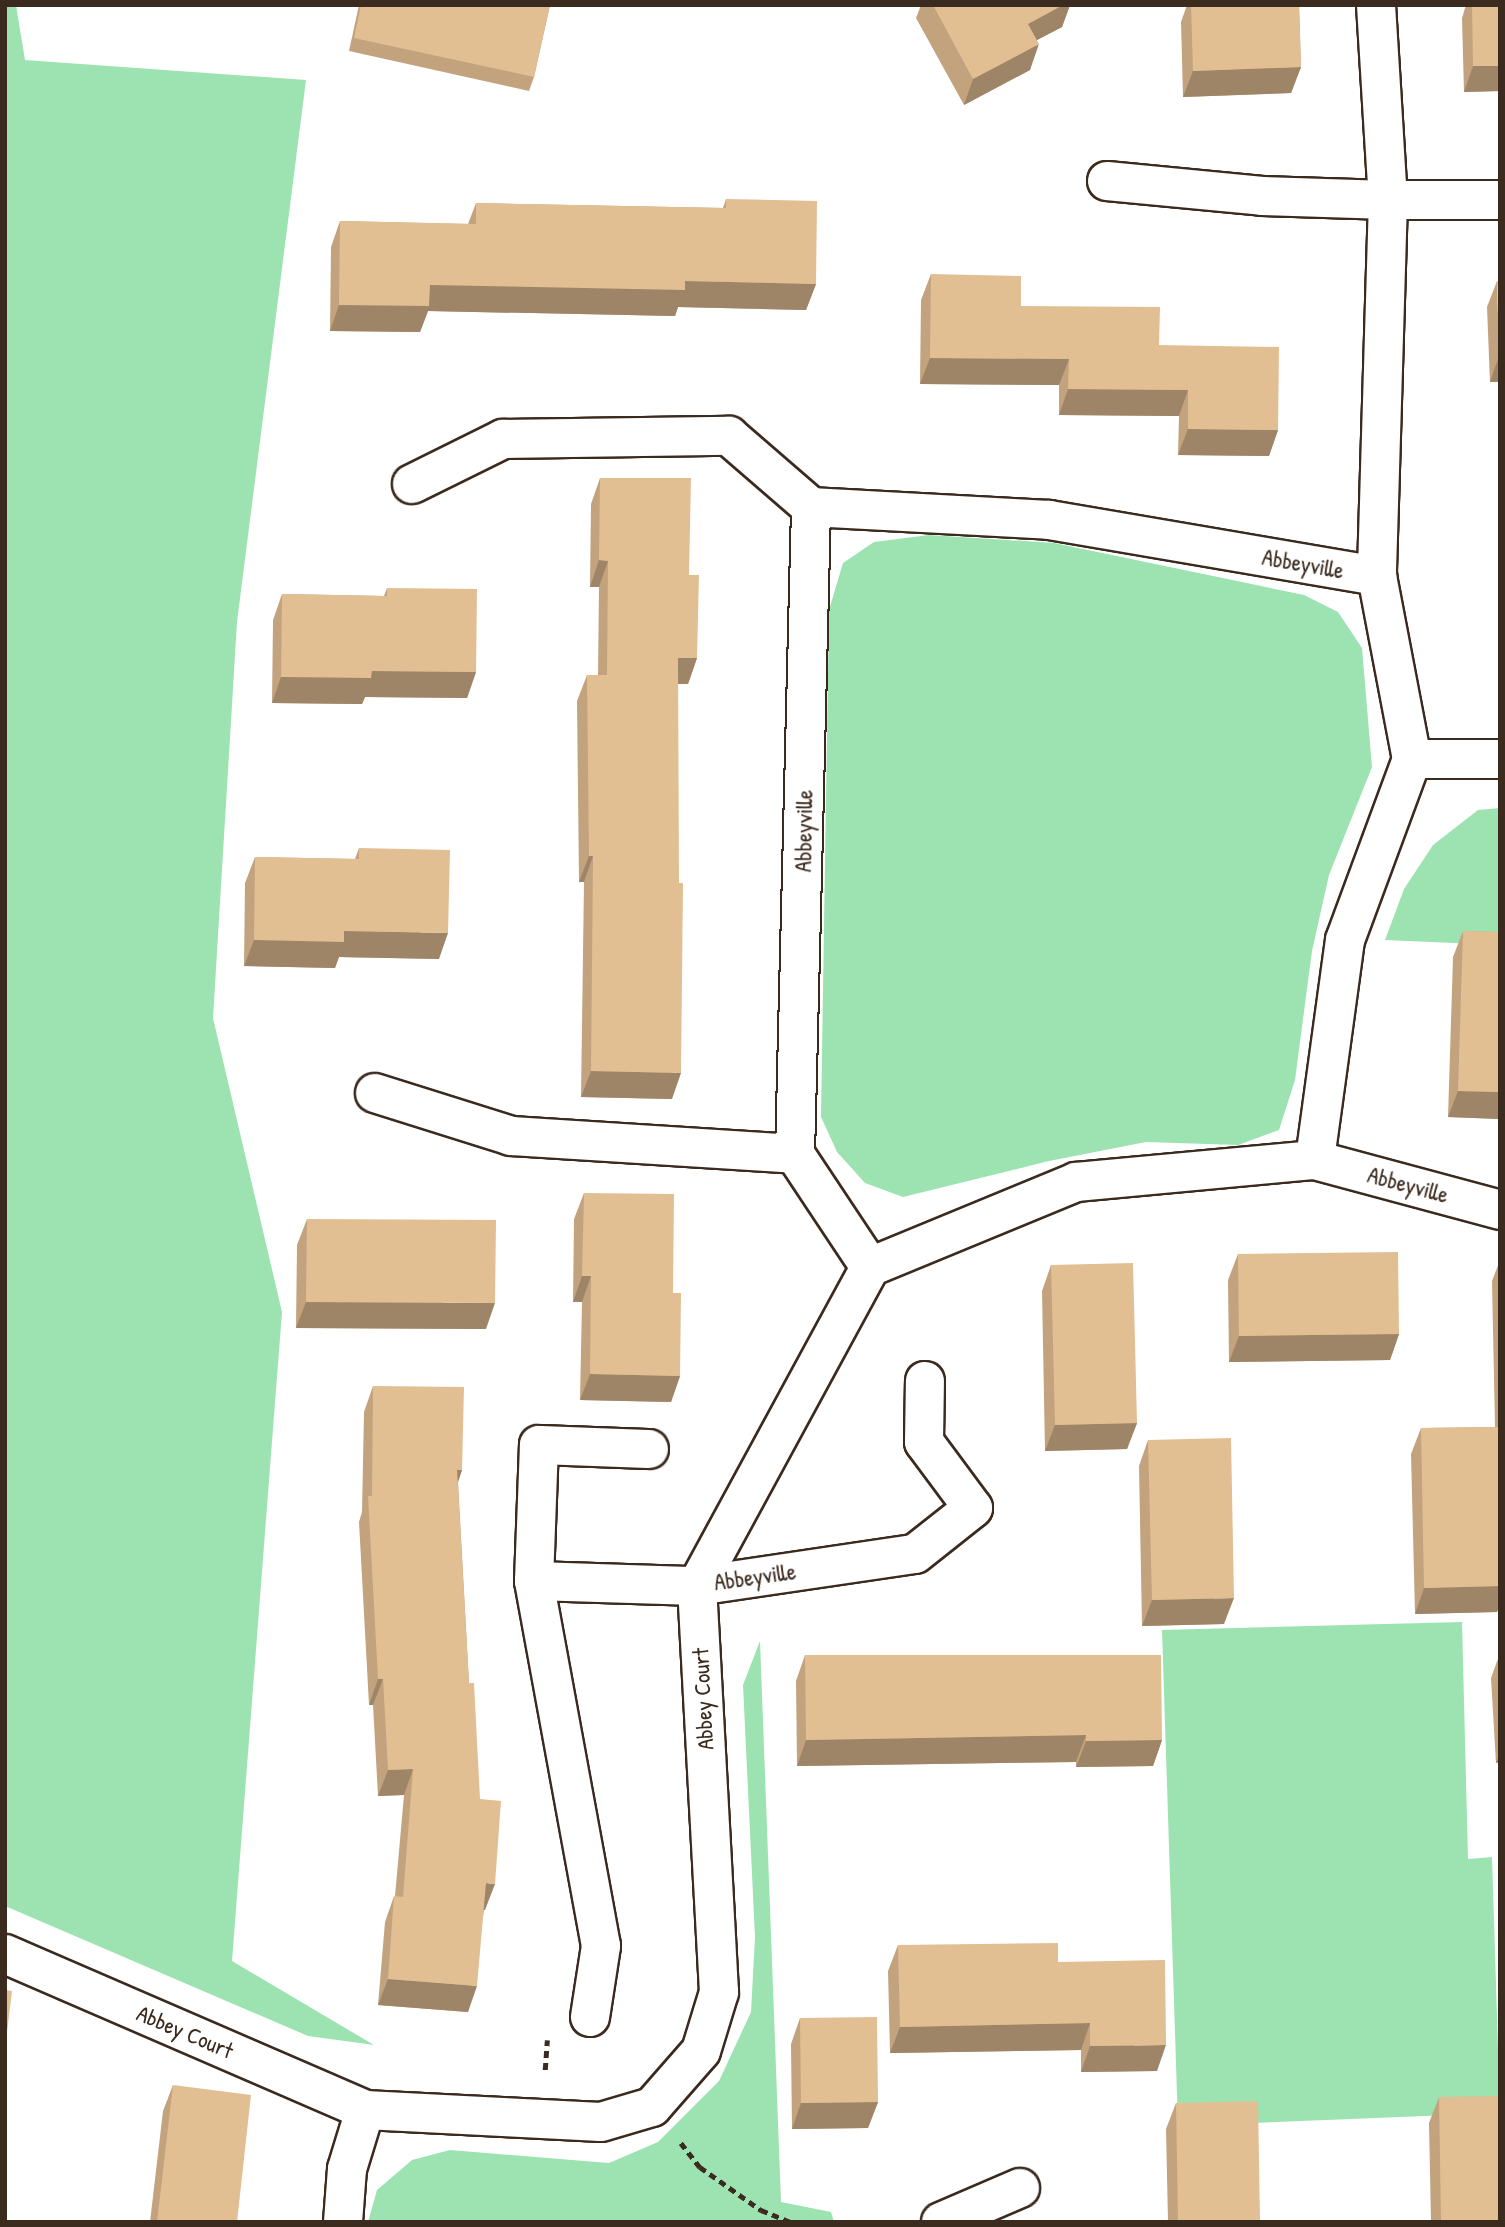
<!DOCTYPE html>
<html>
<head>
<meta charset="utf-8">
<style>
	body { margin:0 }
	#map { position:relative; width:1505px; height:2227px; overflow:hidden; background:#fff; font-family:"Patrick Hand",sans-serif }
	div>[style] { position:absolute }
	.green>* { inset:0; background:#9ce3b1 }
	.path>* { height:4.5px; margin-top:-2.25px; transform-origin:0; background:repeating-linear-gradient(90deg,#3b2a1e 0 7px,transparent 0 12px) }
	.roads { filter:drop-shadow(2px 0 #3b2a1e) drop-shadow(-2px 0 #3b2a1e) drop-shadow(0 2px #3b2a1e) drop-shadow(0 -2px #3b2a1e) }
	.minor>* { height:38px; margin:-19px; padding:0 19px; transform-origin:19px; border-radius:19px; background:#fff }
	.wall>* { inset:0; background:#c2a37e }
	.shaded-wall>* { inset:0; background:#9e8567 }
	.building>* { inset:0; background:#e2be93 }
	span { translate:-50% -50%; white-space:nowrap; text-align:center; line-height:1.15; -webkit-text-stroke:5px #fff; paint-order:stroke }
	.street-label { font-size:23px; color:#3b2a1e }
	.frame { position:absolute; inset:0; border:7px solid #3b2a1e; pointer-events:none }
</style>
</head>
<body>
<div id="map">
	<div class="green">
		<div style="clip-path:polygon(5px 5px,16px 5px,25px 60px,306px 80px,237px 622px,213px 1018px,282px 1312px,232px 1961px,374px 2045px,308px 2036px,5px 1906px)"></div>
		<div style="clip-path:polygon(929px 535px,1054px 543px,1304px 595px,1338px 612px,1362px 648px,1372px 767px,1329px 875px,1312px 951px,1295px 1080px,1279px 1130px,1238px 1145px,1146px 1142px,1049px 1161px,903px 1197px,865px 1183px,837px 1152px,821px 1117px,829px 610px,843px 563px,874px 542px)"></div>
		<div style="clip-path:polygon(1500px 808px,1500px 945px,1385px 940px,1404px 889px,1433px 845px,1478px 810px)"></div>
		<div style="clip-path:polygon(1462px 1622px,1468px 1859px,1492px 1857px,1500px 2113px,1178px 2126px,1162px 1630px)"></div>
		<div style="clip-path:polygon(760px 1641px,781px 2202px,831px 2212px,834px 2222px,368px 2222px,377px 2190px,412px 2160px,450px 2150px,609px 2163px,658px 2142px,719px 2081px,751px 2012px,755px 1937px,743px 1685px)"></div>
	</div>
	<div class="path">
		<div style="left:545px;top:2070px;width:30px;rotate:-86deg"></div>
		<div style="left:681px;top:2143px;width:31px;rotate:52deg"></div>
		<div style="left:700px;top:2167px;width:75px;rotate:35.2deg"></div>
		<div style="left:761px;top:2210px;width:32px;rotate:22deg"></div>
	</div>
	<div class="roads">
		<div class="minor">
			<div style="left:1376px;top:5px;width:195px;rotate:86.5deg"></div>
			<div style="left:1388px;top:200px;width:376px;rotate:91.7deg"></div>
			<div style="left:1377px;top:576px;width:186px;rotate:79.2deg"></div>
			<div style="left:1412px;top:759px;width:193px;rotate:110.3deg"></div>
			<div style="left:1345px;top:940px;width:222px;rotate:97.8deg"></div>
			<div style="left:1315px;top:1160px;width:192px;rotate:15.1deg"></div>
			<div style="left:1107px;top:181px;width:156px;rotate:5.5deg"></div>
			<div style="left:1262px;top:196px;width:126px;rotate:1.8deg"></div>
			<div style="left:1388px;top:200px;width:112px"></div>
			<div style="left:412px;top:484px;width:102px;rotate:-26.3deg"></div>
			<div style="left:503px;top:439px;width:226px;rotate:-0.8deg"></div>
			<div style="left:729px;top:436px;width:108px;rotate:40.9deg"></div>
			<div style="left:1412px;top:759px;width:88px"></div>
			<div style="left:375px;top:1093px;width:143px;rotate:17.5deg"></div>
			<div style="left:511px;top:1136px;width:285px;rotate:3.6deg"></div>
			<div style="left:795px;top:1154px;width:647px;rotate:-88.58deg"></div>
			<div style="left:811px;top:507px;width:238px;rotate:3.1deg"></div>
			<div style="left:1049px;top:520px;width:333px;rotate:9.7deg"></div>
			<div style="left:870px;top:1267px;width:223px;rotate:-22.4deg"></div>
			<div style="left:1076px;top:1182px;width:240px;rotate:-5.3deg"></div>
			<div style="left:534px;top:1581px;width:163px;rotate:1.8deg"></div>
			<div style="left:697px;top:1586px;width:220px;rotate:-8.4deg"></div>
			<div style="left:915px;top:1554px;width:74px;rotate:-38.4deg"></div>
			<div style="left:973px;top:1508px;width:82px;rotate:-126.6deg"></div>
			<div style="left:924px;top:1442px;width:61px;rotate:-89.1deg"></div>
			<div style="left:697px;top:1586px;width:363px;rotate:-61.5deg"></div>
			<div style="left:870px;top:1267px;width:136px;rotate:-123.6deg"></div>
			<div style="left:5px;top:1954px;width:392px;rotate:23.4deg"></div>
			<div style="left:365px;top:2110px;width:236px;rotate:2.9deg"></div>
			<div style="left:601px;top:2122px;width:53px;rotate:-16.4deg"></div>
			<div style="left:652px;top:2107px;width:74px;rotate:-48.8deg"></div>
			<div style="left:701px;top:2051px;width:62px;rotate:-73deg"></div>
			<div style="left:719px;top:1992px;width:407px;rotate:-93.1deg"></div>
			<div style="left:590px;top:2017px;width:72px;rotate:-81.2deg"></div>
			<div style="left:601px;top:1946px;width:371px;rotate:-100.4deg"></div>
			<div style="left:534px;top:1581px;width:136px;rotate:-87.9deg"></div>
			<div style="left:539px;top:1445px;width:110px;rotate:2.1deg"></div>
			<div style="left:343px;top:2222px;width:53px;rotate:-85.7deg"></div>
			<div style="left:347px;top:2169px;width:62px;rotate:-73deg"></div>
			<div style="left:941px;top:2222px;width:86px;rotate:-23.3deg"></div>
		</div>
	</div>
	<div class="wall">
		<div style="clip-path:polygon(359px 5px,550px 5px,534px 77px,529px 91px,349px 51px)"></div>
		<div style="clip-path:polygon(921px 5px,1070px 5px,1062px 27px,1037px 40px,1030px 70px,964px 105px,916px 18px)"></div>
		<div style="clip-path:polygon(1187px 5px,1299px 5px,1301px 67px,1291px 93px,1183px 97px,1181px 22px)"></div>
		<div style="clip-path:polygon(1466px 5px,1500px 5px,1500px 91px,1464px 92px,1462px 18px)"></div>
		<div style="clip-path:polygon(726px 199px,816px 284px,806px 310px,678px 307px,675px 316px,428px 311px,420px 332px,330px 331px,331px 247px,340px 221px,468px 224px,476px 203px,723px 208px)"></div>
		<div style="clip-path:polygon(931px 274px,1021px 306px,1159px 345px,1278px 430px,1269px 456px,1178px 455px,1179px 416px,1059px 415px,1059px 385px,920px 384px,921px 300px)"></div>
		<div style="clip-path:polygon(1497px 281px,1500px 382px,1490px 382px,1487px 307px)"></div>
		<div style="clip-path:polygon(600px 478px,689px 575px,697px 658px,688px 684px,678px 684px,672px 1099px,581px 1097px,584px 882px,579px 882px,577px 701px,587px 675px,598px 675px,599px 587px,590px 587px,591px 504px)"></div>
		<div style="clip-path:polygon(1500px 585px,1500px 660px,1499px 660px)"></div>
		<div style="clip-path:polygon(387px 588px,476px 672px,467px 698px,365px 697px,362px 704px,272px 703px,273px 620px,282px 594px,384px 596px)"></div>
		<div style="clip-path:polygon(359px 848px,439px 959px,339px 957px,335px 968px,244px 966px,245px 883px,255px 857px,355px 859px)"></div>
		<div style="clip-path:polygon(1463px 931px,1500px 932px,1500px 1119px,1448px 1117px,1453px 957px)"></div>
		<div style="clip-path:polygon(584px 1193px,673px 1293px,680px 1376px,671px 1402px,580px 1400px,582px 1302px,573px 1302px,574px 1219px)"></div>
		<div style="clip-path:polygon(307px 1219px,486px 1329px,296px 1328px,297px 1245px)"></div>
		<div style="clip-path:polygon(1238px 1254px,1399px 1334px,1390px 1360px,1229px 1362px,1228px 1280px)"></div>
		<div style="clip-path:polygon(1500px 1260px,1500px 1604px,1497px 1612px,1415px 1614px,1411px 1454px,1421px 1428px,1495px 1427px,1492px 1281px)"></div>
		<div style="clip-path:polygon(1051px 1265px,1137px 1423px,1127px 1449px,1045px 1451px,1042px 1291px)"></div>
		<div style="clip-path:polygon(373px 1386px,462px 1470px,458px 1482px,469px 1683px,485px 1910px,484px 1910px,468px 2012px,378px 2005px,385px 1922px,394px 1896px,395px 1896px,404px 1795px,378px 1796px,373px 1705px,369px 1705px,359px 1522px,362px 1512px,364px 1412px)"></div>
		<div style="clip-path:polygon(1148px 1440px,1224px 1624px,1142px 1626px,1139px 1466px)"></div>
		<div style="clip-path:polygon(1500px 1653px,1500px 1762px,1496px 1763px,1491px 1678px)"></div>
		<div style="clip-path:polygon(805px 1655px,1162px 1740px,1153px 1766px,1076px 1767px,1076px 1762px,797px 1766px,796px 1681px)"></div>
		<div style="clip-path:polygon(898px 1945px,1058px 1962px,1157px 2071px,1081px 2072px,1081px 2050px,890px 2053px,888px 1971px)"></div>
		<div style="clip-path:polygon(800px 2018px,878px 2102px,868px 2128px,792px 2129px,791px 2044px)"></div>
		<div style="clip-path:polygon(173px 2085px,237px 2222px,150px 2222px,163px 2111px)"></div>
		<div style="clip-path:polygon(1439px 2097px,1500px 2222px,1431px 2222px,1429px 2123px)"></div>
		<div style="clip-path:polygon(1176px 2103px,1260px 2222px,1168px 2222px,1166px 2129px)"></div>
	</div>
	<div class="shaded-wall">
		<div style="clip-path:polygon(1063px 5px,1070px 5px,1062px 27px,1018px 50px,1028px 24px)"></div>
		<div style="clip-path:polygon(1039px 44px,1030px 70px,964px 105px,973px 79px)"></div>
		<div style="clip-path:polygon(1473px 66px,1500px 66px,1500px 91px,1464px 92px)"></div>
		<div style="clip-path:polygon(1301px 67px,1291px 93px,1183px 97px,1193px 71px)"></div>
		<div style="clip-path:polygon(685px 281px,816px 284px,806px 310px,678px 307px,675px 316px,428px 311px,420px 332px,330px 331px,339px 305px,430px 285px)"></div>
		<div style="clip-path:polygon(1499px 356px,1500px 382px,1490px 382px)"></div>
		<div style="clip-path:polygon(930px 358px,1069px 359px,1059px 385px,920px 384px)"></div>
		<div style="clip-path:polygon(1068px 389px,1188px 390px,1179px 416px,1059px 415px)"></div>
		<div style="clip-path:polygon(1188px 429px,1278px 430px,1269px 456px,1178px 455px)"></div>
		<div style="clip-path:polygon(599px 560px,608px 561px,599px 587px,590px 587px)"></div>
		<div style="clip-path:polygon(678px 658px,697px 658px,688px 684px,668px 684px)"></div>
		<div style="clip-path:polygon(372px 671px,476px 672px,467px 698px,365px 697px,362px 704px,272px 703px,281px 677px)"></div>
		<div style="clip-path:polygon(589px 856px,593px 856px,584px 882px,579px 882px)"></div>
		<div style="clip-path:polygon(344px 931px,448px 933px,439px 959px,339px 957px,335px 968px,244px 966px,254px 940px)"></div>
		<div style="clip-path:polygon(591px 1071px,681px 1073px,672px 1099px,581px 1097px)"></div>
		<div style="clip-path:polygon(1458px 1091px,1500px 1092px,1500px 1119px,1448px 1117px)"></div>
		<div style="clip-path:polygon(582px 1276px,591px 1276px,582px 1302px,573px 1302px)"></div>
		<div style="clip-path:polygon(306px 1302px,495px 1303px,486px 1329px,296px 1328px)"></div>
		<div style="clip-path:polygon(1399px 1334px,1390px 1360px,1229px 1362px,1239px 1336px)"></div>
		<div style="clip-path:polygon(590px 1374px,680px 1376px,671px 1402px,580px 1400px)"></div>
		<div style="clip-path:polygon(1137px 1423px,1127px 1449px,1045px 1451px,1055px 1425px)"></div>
		<div style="clip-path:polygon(457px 1470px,462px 1470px,453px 1496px)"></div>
		<div style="clip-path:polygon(1500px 1586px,1500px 1604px,1497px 1612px,1415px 1614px,1424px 1588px)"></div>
		<div style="clip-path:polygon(1234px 1598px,1224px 1624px,1142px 1626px,1152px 1600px)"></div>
		<div style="clip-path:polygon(378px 1679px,383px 1679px,373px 1705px,369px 1705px)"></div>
		<div style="clip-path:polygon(1086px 1735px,1076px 1762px,797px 1766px,806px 1740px)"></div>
		<div style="clip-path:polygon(1162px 1740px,1153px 1766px,1076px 1767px,1086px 1741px)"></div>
		<div style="clip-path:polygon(1500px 1753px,1500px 1762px,1496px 1763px)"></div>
		<div style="clip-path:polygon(413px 1769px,404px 1795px,378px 1796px,388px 1770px)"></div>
		<div style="clip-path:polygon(486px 1883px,495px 1884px,485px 1910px,477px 1909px)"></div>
		<div style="clip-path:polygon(388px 1979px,477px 1986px,468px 2012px,378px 2005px)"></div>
		<div style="clip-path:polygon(1090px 2023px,1081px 2050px,890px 2053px,900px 2027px)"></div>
		<div style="clip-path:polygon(1166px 2045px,1157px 2071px,1081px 2072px,1090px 2046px)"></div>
		<div style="clip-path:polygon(878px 2102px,868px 2128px,792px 2129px,801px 2103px)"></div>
	</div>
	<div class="building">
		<div style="clip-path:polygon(361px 5px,550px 5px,534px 77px,354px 38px)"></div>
		<div style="clip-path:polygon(933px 5px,1063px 5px,1028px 24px,1039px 44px,973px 79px)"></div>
		<div style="clip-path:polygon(1191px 5px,1299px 5px,1301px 67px,1193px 71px)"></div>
		<div style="clip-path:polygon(1472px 5px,1500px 5px,1500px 66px,1473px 66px)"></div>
		<div style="clip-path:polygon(726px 199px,817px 201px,816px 284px,685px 281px,685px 290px,430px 285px,429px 306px,339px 305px,340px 221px,476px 224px,476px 203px,726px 208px)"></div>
		<div style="clip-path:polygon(931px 274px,1021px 276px,1021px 306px,1160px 307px,1159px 345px,1279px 347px,1278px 430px,1188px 429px,1188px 390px,1068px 389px,1069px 359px,930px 358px)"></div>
		<div style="clip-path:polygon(1497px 281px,1500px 281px,1500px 356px,1499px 356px)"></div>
		<div style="clip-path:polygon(600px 478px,691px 478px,689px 575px,699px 575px,697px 658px,678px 658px,679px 883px,683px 883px,681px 1073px,591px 1071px,593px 856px,589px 856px,587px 675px,607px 675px,608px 561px,599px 560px)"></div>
		<div style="clip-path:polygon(387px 588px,477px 589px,476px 672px,372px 671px,371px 678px,281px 677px,282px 594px,387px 596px)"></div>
		<div style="clip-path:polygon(359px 848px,450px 850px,448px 933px,344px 931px,344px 942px,254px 940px,255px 857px,359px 859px)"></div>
		<div style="clip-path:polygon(1463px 931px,1500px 932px,1500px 1092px,1458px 1091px)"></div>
		<div style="clip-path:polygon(584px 1193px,674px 1194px,673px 1293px,681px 1293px,680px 1376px,590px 1374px,591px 1276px,582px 1276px)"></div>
		<div style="clip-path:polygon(307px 1219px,496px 1220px,495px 1303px,306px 1302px)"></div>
		<div style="clip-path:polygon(1398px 1252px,1399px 1334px,1239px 1336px,1238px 1254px)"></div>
		<div style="clip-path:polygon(1133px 1263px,1137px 1423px,1055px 1425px,1051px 1265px)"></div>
		<div style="clip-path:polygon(373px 1386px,464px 1387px,462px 1470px,457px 1470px,469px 1683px,474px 1683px,480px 1799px,501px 1801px,495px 1884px,486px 1883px,477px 1986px,388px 1979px,394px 1896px,403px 1897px,413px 1769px,388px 1770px,383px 1679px,378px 1679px,368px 1496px,372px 1496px)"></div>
		<div style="clip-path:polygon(1500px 1427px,1500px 1586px,1424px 1588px,1421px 1428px)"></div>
		<div style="clip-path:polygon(1231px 1438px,1234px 1598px,1152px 1600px,1148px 1440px)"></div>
		<div style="clip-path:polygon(805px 1655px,1161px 1655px,1162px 1740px,1086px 1741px,1086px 1735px,806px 1740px)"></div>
		<div style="clip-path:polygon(1058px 1943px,1058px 1962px,1165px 1960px,1166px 2045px,1090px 2046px,1090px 2023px,900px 2027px,898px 1945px)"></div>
		<div style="clip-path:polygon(5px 1990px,12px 1991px,5px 2049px)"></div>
		<div style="clip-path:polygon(877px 2017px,878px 2102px,801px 2103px,800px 2018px)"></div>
		<div style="clip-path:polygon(173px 2085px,251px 2095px,237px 2222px,157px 2222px)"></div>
		<div style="clip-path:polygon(1500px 2096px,1500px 2222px,1441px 2222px,1439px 2097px)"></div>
		<div style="clip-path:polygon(1258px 2101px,1260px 2222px,1178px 2222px,1176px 2103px)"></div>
	</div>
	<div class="street-label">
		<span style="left:1303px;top:564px;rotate:10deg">Abbeyville</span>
		<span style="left:804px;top:831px;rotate:-89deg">Abbeyville</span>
		<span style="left:1408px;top:1185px;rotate:15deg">Abbeyville</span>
		<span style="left:755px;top:1577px;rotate:-8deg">Abbeyville</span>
		<span style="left:703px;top:1699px;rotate:-93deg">Abbey Court</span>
		<span style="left:185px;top:2032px;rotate:23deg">Abbey Court</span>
	</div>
	<div class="frame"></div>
</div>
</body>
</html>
